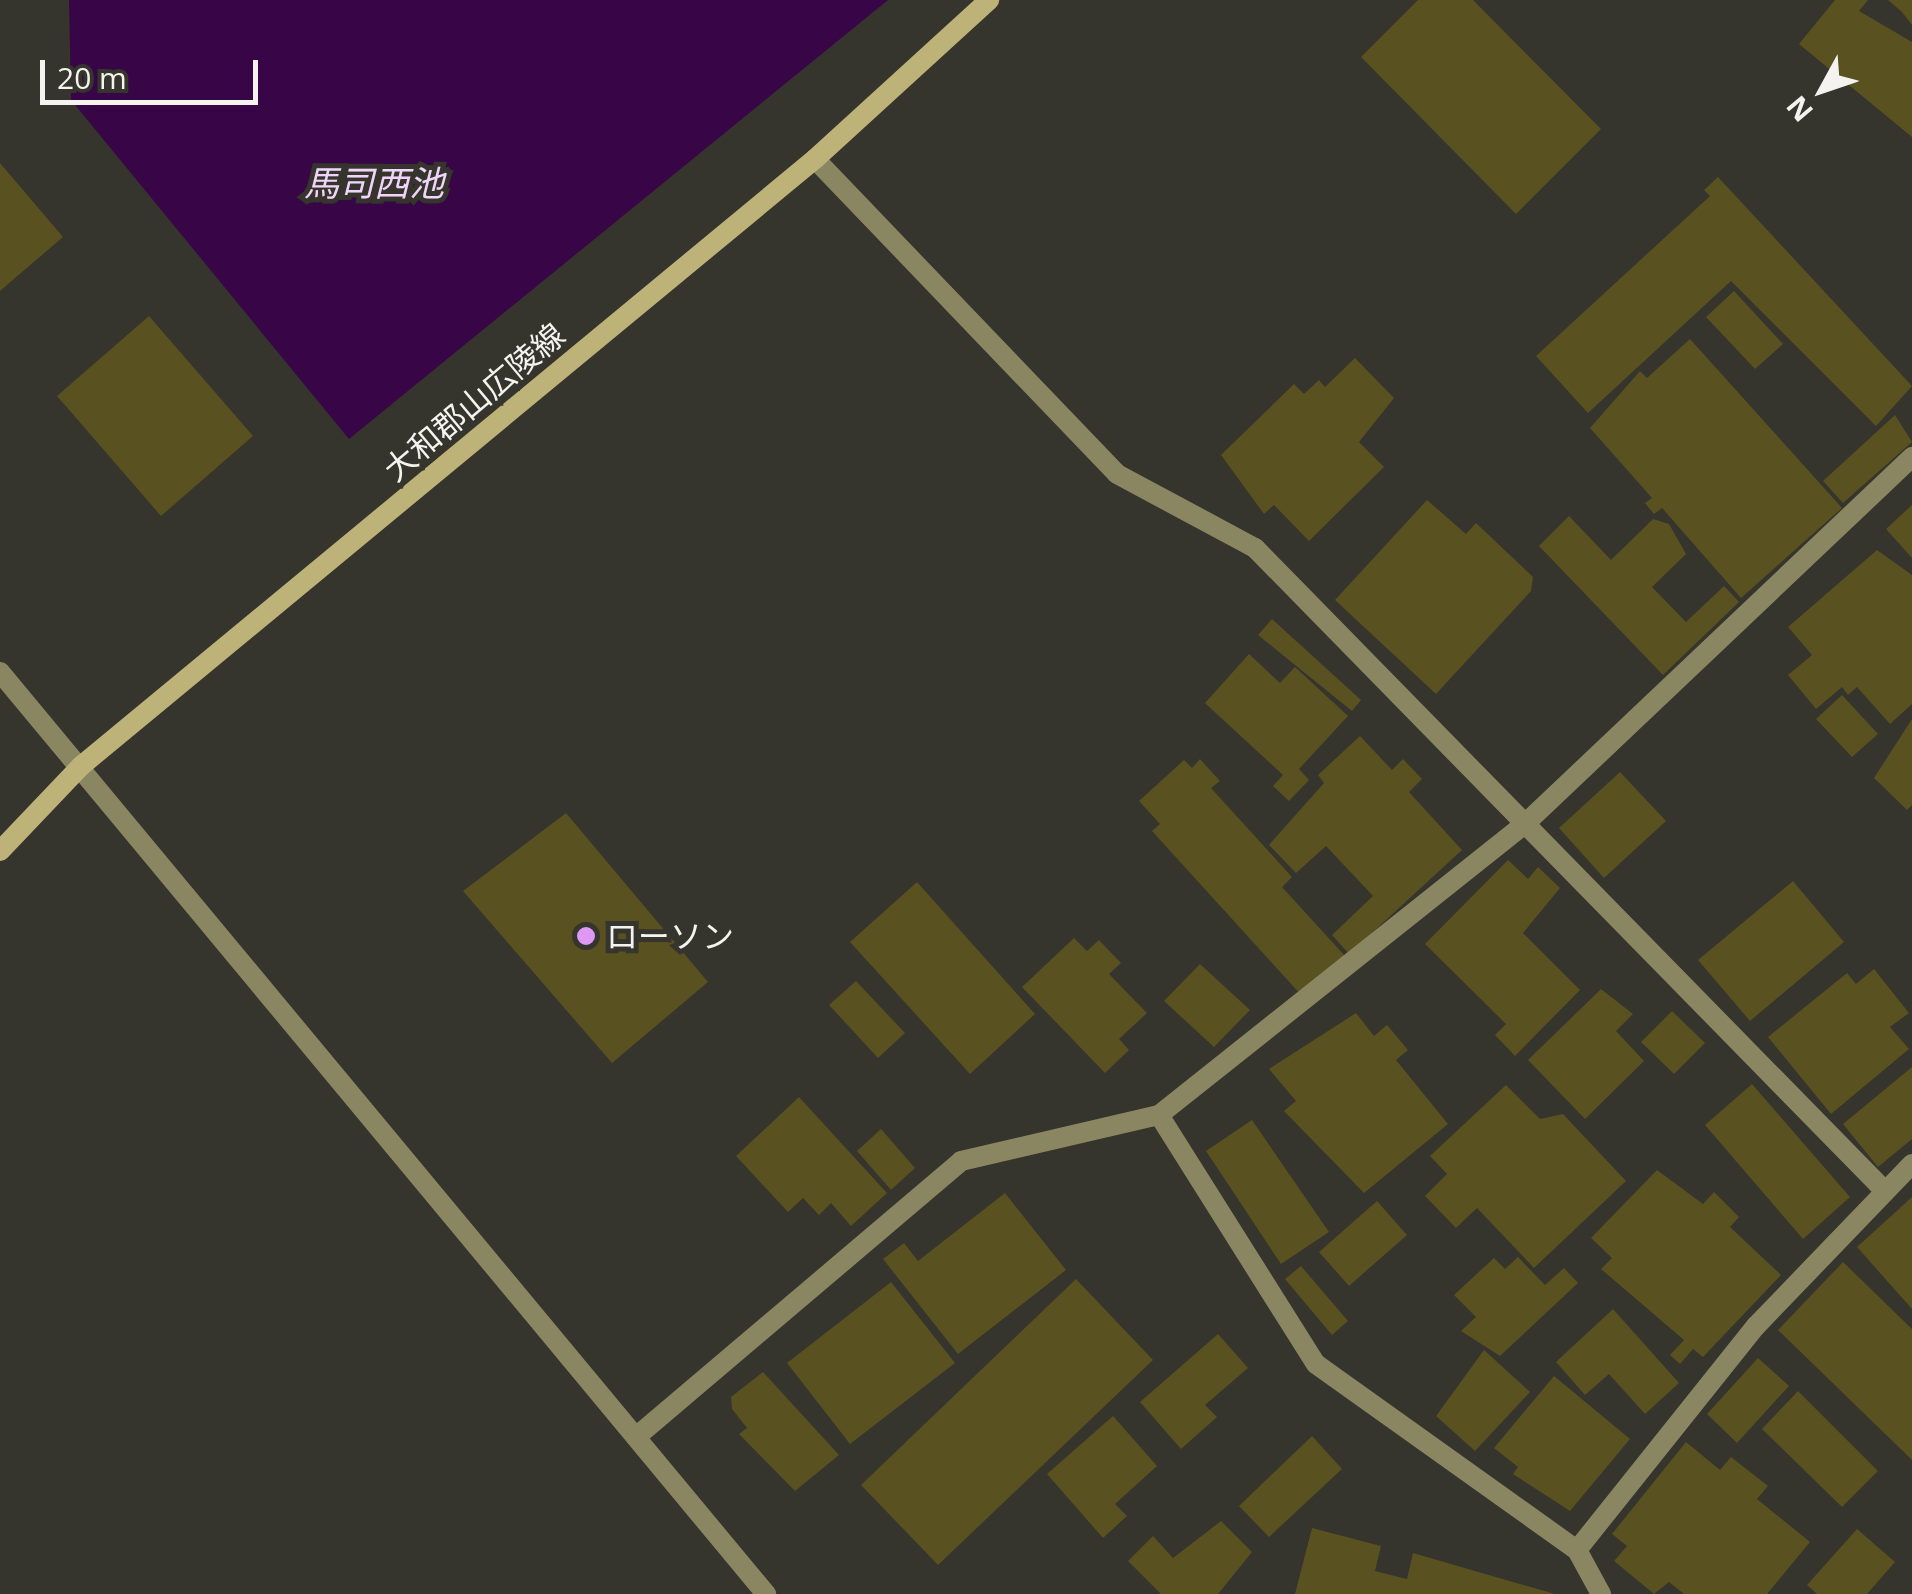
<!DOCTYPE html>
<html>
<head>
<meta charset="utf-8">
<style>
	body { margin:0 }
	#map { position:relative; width:1912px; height:1594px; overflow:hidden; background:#35342d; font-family:"Open Sans","Noto Sans JP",sans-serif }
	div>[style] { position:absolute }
	.water>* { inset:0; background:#380646 }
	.building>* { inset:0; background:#595120 }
	.minor>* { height:20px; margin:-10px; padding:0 10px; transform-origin:10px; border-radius:10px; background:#8b8662 }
	.tertiary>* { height:20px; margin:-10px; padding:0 10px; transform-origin:10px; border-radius:10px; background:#8b8662 }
	.secondary>* { height:20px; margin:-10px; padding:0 10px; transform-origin:10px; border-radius:10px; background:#bdb379 }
	.dots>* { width:28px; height:28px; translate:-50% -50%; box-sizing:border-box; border:5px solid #35342d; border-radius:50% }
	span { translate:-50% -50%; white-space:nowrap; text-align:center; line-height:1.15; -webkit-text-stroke:10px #35342d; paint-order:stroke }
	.street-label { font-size:32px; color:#f4f3ef }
	.poi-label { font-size:32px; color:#f4f3ef }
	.left { translate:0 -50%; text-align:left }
	.water-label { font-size:35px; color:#f0d4f9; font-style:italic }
	.north { position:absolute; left:1772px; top:40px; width:100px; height:100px; -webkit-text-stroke:8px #35342d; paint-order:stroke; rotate:230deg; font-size:28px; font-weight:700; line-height:40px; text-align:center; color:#f4f3ef }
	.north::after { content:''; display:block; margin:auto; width:35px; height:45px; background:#f4f3ef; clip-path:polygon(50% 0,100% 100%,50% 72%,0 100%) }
	.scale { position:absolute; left:40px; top:60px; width:218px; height:45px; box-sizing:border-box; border:5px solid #f4f3ef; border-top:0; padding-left:12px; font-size:30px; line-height:35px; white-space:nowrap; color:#f4f3ef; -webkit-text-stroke:8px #35342d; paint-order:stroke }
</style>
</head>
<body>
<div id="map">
	<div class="water">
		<div style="clip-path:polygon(69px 0,888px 0,349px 439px,71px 100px)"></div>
	</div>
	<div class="building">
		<div style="clip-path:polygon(1418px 0,1473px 0,1601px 129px,1516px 214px,1361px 57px)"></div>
		<div style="clip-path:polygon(1835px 0,1868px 0,1859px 11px,1912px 42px,1912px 137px,1799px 44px)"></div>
		<div style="clip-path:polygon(1888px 0,1912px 0,1912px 25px,1902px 12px)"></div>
		<div style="clip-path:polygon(0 163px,63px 237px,0 291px)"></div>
		<div style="clip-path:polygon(1718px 177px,1912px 386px,1876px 426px,1731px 281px,1588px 413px,1536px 356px,1710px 196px,1704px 190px)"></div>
		<div style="clip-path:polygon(1734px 291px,1783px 344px,1755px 369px,1706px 317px)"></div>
		<div style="clip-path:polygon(149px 316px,253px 436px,161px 516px,57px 396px)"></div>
		<div style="clip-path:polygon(1690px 339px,1842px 508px,1741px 598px,1662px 508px,1654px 514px,1645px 503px,1652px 498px,1590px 428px,1640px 371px,1647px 378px)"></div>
		<div style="clip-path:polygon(1355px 358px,1394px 398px,1359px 442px,1384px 467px,1309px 541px,1274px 505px,1264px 514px,1221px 455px,1294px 384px,1304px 394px,1319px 380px,1325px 387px)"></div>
		<div style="clip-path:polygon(1895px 415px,1912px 442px,1843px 503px,1823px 481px)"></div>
		<div style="clip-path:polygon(1427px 500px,1466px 534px,1476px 523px,1533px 577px,1531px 591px,1436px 694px,1335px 600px)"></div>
		<div style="clip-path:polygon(1912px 505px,1912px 558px,1886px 529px)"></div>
		<div style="clip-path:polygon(1569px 516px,1611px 560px,1653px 519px,1669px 524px,1686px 554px,1652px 587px,1686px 622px,1724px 586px,1739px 602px,1663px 675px,1539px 546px)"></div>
		<div style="clip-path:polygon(1877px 550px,1912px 575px,1912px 704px,1890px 724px,1857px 687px,1848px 695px,1842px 687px,1816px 709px,1788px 675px,1812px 655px,1788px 627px)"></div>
		<div style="clip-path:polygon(1272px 619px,1361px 700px,1352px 711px,1258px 635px)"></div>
		<div style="clip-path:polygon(1249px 654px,1280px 683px,1295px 667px,1348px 716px,1299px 769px,1309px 780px,1289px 801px,1273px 786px,1283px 775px,1205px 703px)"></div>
		<div style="clip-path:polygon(1842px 695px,1878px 734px,1852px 757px,1816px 719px)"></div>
		<div style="clip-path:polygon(1912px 719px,1912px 805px,1907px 810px,1874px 778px)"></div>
		<div style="clip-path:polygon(1360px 736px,1392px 770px,1403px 759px,1422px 779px,1409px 792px,1462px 850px,1349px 954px,1332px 935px,1373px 896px,1326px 846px,1296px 873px,1269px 845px,1324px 783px,1318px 775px)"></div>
		<div style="clip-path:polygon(1200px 759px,1220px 781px,1211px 788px,1292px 877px,1282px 887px,1345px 956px,1302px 996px,1152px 831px,1160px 824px,1139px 801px,1184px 760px,1192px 768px)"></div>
		<div style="clip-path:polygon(1620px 772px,1666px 821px,1604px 878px,1559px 828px)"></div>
		<div style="clip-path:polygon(566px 813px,708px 982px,612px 1063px,463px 891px)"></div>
		<div style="clip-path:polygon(1508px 860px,1528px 879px,1538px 867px,1560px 888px,1523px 933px,1580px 990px,1515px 1056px,1495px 1035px,1506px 1024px,1425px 944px)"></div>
		<div style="clip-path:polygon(1793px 881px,1844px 942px,1750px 1021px,1698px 960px)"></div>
		<div style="clip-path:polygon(917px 882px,1035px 1014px,970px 1074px,850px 942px)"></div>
		<div style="clip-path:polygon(1074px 938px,1087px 951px,1099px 940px,1121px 963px,1109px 974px,1147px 1013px,1119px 1039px,1129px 1050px,1105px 1073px,1022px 987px)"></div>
		<div style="clip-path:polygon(1200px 964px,1250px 1010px,1214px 1047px,1164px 1001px)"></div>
		<div style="clip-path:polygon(1874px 969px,1909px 1013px,1890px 1027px,1909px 1049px,1831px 1114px,1768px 1037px,1847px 973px,1856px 984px)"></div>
		<div style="clip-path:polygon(856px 981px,905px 1033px,878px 1058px,829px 1005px)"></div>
		<div style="clip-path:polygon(1601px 989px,1633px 1014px,1616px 1031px,1644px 1061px,1585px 1119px,1528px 1060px)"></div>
		<div style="clip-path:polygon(1672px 1011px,1705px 1043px,1674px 1074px,1641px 1042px)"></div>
		<div style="clip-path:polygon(1356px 1013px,1374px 1036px,1387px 1025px,1408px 1050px,1396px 1060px,1448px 1124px,1364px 1193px,1284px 1111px,1296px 1101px,1269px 1069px)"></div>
		<div style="clip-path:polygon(1912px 1067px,1912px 1139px,1878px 1167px,1843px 1124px)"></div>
		<div style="clip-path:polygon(1752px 1084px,1850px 1197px,1803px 1239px,1705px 1125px)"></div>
		<div style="clip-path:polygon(1506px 1085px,1540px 1119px,1563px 1114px,1626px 1181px,1534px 1268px,1477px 1208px,1456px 1228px,1425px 1196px,1447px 1174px,1430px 1156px)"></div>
		<div style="clip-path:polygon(799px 1097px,887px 1193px,851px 1226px,831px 1203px,819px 1215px,803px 1198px,788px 1212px,736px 1156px)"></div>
		<div style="clip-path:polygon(1252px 1120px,1329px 1232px,1281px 1264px,1206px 1151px)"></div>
		<div style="clip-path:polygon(881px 1129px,915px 1168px,891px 1190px,857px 1151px)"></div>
		<div style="clip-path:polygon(1657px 1170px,1703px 1204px,1714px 1192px,1739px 1217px,1730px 1227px,1781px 1275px,1703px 1357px,1693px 1349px,1680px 1364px,1670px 1355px,1684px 1340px,1601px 1269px,1612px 1258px,1591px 1238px)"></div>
		<div style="clip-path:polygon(1005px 1193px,1066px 1270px,958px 1354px,883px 1259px,904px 1243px,918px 1261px)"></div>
		<div style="clip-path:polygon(1912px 1197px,1912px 1309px,1857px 1247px)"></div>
		<div style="clip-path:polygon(1377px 1201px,1407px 1235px,1349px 1286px,1319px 1252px)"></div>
		<div style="clip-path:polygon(1518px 1257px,1545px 1285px,1564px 1268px,1578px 1283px,1500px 1356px,1461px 1331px,1476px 1317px,1454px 1295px,1494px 1258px,1505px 1269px)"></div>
		<div style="clip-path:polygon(1843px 1262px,1912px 1329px,1912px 1460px,1778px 1330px)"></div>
		<div style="clip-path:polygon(1301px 1266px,1348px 1321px,1332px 1335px,1285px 1279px)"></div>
		<div style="clip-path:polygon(1076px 1279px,1153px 1360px,938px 1565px,861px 1485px)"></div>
		<div style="clip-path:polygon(891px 1282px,955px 1363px,850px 1444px,787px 1363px)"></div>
		<div style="clip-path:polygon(1613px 1309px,1679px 1383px,1645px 1414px,1609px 1374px,1585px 1395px,1556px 1362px)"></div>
		<div style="clip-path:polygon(1218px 1334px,1248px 1368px,1205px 1405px,1217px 1417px,1181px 1449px,1140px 1402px)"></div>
		<div style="clip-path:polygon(1484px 1350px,1530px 1392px,1475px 1451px,1436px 1416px)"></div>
		<div style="clip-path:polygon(1758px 1358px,1789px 1386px,1737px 1443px,1707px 1414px)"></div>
		<div style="clip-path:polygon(763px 1372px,839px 1455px,795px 1491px,739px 1434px,747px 1428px,732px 1409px,731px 1397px)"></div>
		<div style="clip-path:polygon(1554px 1376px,1630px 1439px,1570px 1511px,1513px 1474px,1518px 1467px,1494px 1448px)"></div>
		<div style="clip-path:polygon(1798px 1391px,1878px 1471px,1842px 1507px,1762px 1429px)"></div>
		<div style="clip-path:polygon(1113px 1416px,1157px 1466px,1115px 1504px,1127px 1516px,1103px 1538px,1047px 1474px)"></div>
		<div style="clip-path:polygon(1312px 1436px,1342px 1469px,1269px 1537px,1239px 1506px)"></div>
		<div style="clip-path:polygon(1686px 1442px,1720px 1470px,1731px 1457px,1768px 1486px,1757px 1499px,1810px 1542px,1767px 1594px,1684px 1594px,1669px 1582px,1654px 1594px,1614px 1561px,1627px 1546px,1612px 1534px)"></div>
		<div style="clip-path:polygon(1221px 1521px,1252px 1552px,1218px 1594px,1161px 1594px,1128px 1561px,1153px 1536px,1173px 1558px)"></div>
		<div style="clip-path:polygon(1312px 1528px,1381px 1546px,1375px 1571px,1407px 1579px,1413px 1553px,1555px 1594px,1295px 1594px)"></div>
		<div style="clip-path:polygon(1857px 1529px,1895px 1562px,1867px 1594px,1817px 1594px,1807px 1585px)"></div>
	</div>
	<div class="minor">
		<div style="left:815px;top:159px;width:436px;rotate:46.2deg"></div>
		<div style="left:1117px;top:474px;width:157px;rotate:28.2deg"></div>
		<div style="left:1255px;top:548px;width:896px;rotate:45.59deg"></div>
		<div style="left:1159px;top:1115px;width:294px;rotate:57.8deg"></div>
		<div style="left:1316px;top:1364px;width:320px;rotate:35.5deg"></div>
		<div style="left:636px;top:1437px;width:426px;rotate:-40.3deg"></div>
		<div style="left:961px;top:1161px;width:203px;rotate:-13.1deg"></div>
		<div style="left:1159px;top:1115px;width:470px;rotate:-38.5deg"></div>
		<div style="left:1527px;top:822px;width:531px;rotate:-43.47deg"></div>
		<div style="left:1601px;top:1594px;width:50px;rotate:-118.6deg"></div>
		<div style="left:1577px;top:1550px;width:287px;rotate:-51.4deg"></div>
		<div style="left:1756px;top:1326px;width:225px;rotate:-46.1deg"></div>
	</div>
	<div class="tertiary">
		<div style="left:0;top:672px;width:1199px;rotate:50.28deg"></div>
	</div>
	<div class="secondary">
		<div style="left:0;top:851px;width:117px;rotate:-46.4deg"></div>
		<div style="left:81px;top:766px;width:952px;rotate:-39.59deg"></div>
		<div style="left:815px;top:159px;width:236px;rotate:-42.4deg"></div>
	</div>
	<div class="dots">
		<div style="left:586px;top:936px;background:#dd99f4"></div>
	</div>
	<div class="street-label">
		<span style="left:474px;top:402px;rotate:-40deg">大和郡山広陵線</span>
	</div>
	<div class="poi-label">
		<span class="left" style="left:606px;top:936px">ローソン</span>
	</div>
	<div class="water-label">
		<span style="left:374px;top:183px">馬司西池</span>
	</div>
	<div class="north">N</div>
	<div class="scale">20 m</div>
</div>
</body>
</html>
